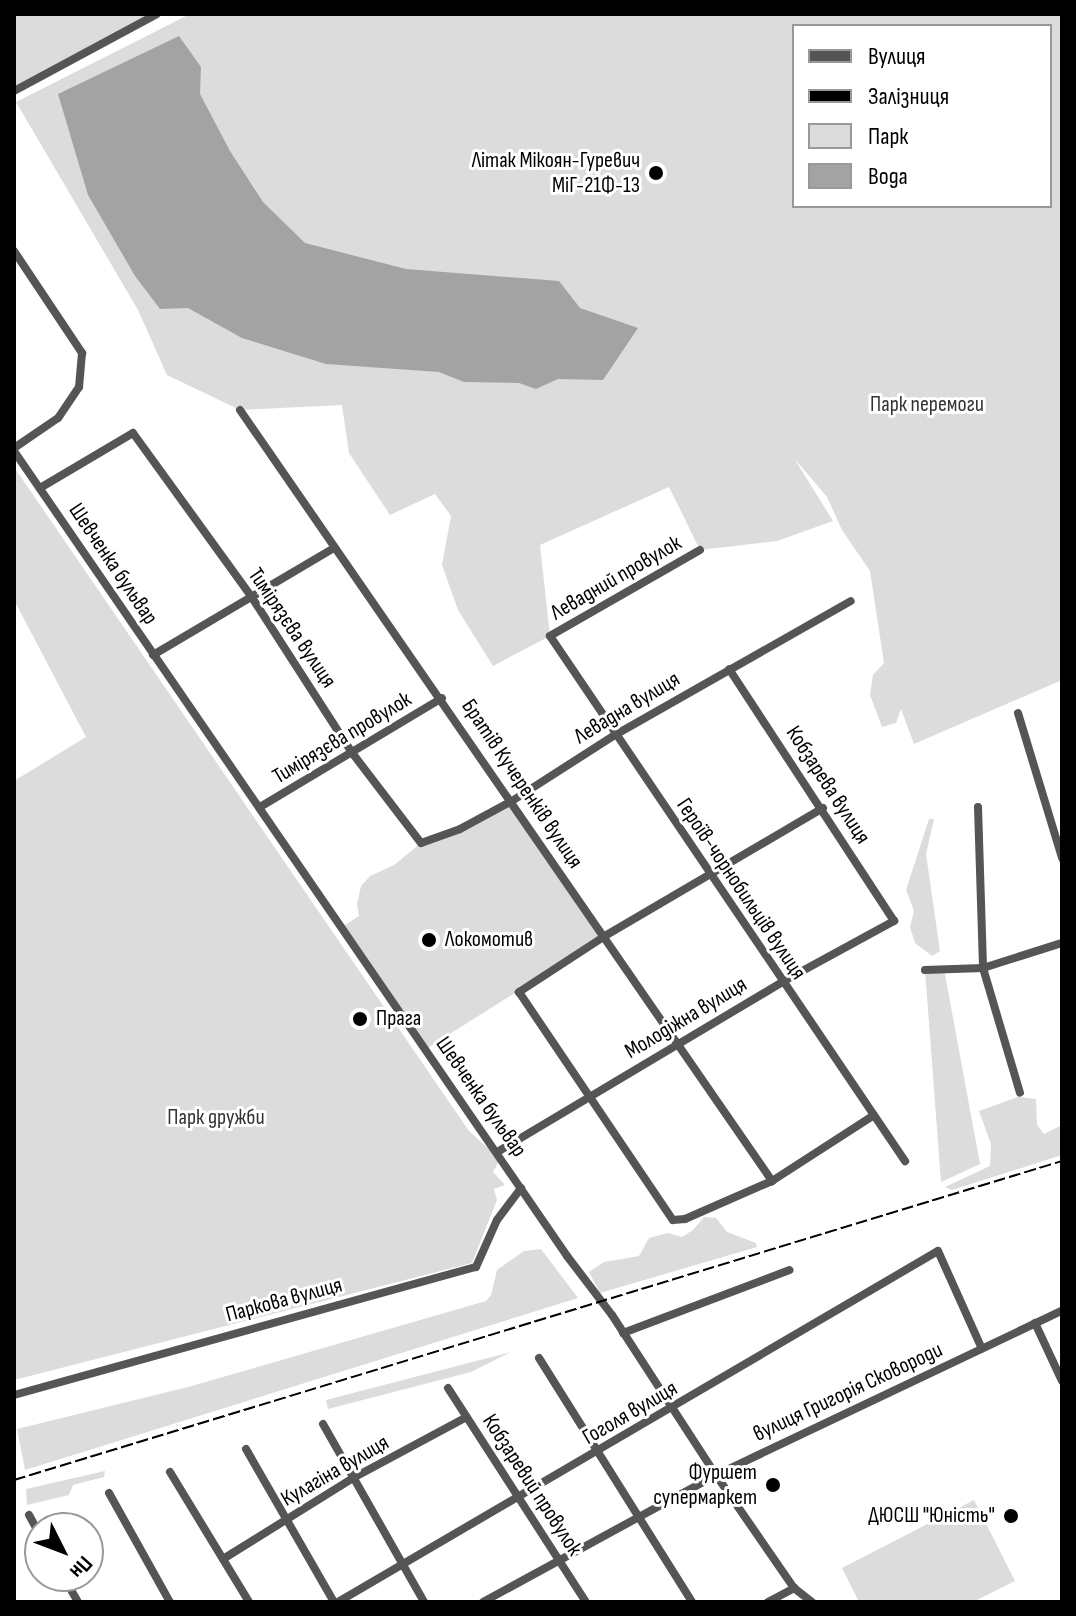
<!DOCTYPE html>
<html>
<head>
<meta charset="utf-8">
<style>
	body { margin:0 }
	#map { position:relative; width:1076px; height:1616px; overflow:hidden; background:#fff; font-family:"Sofia Sans Condensed",sans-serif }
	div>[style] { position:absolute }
	.green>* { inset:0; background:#dcdcdc }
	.water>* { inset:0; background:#a3a3a3 }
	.minor>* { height:8px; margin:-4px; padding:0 4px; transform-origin:4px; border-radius:4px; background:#555 }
	.rail>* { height:2px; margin-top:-1px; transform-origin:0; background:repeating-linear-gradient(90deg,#000 0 12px,transparent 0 16px) }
	.dots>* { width:22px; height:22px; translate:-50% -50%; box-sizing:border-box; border:4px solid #fff; border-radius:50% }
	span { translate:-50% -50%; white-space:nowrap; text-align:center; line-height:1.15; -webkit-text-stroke:6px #fff; paint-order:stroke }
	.poi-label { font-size:22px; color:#000 }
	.right { translate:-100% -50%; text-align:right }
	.left { translate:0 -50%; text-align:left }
	.park-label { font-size:22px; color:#333 }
	.street-label { font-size:22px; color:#000 }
	.frame { position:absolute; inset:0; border:16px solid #000; pointer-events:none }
	.legend { position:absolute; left:792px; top:24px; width:260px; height:184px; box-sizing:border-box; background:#fff; border:2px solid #999; margin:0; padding:10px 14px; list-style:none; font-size:24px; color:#000 }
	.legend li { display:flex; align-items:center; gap:16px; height:40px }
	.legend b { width:40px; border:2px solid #999 }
	.north { position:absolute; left:24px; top:1512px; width:80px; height:80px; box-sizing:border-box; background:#fff; border:2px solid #999; border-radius:50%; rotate:132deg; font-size:22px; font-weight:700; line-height:32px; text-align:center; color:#000 }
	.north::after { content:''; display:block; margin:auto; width:28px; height:36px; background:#000; clip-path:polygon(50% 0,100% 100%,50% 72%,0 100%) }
</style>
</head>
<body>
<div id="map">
	<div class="green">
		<div style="clip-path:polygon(14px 14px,158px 14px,14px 91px)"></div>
		<div style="clip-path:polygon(evenodd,190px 14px,1062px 14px,1062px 680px,914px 744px,901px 709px,896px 723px,882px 727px,870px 695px,873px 675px,884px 663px,870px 571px,842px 530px,827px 497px,794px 458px,833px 521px,777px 541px,700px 550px,669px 487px,540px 545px,550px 636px,493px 666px,458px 610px,442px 565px,451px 516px,435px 494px,390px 515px,349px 453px,342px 405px,240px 410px,167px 375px,138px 310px,16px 102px,190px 14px,794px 26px,1050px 26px,1050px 206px,794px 206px,794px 26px)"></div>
		<div style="clip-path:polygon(14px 467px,469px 1131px,500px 1159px,493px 1172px,505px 1185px,494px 1189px,497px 1200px,472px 1263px,14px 1380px,14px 781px,86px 737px,14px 600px)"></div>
		<div style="clip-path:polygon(512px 801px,605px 936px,426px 1049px,342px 927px,359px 916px,357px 904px,361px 886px,370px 876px,394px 865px,421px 843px)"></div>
		<div style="clip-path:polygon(929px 819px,934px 819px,926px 854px,940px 951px,932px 956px,915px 943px,910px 927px,914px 911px,906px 890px)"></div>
		<div style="clip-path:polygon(944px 969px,980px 1164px,941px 1182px,925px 970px)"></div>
		<div style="clip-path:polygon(1018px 1097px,1036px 1099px,1037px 1125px,1044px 1134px,1060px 1126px,1062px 1111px,1062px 1155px,952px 1190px,945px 1187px,990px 1166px,991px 1144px,979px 1111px)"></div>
		<div style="clip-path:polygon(704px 1217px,716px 1218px,727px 1232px,756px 1243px,757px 1247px,600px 1293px,589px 1272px,604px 1262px,639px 1256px,649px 1238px,668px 1233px,682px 1237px,693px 1230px)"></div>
		<div style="clip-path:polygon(541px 1249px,578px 1298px,25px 1470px,17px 1429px,188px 1387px,486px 1301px,491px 1295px,497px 1270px,524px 1251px)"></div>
		<div style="clip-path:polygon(511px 1352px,471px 1372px,328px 1409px,326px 1400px)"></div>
		<div style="clip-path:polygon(105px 1471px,104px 1477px,73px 1485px,69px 1495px,27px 1505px,26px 1489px)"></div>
		<div style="clip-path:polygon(974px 1500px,1015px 1581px,973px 1602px,859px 1602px,842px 1568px)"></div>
	</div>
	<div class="water">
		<div style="clip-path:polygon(179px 36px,201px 67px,200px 94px,230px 151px,263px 202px,305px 243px,406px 269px,559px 281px,580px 308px,638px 328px,603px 380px,558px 379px,536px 389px,519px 383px,464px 382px,439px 372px,326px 364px,242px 338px,188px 308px,160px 309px,135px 276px,88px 195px,58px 94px)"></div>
	</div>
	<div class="minor">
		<div style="left:14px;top:91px;width:162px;rotate:-28.3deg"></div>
		<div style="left:14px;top:251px;width:123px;rotate:56.3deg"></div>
		<div style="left:82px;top:353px;width:34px;rotate:95deg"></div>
		<div style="left:79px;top:387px;width:37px;rotate:124deg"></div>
		<div style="left:58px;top:418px;width:53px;rotate:145.7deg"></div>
		<div style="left:240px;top:410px;width:937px;rotate:55.39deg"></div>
		<div style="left:14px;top:451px;width:977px;rotate:55.51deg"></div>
		<div style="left:567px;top:1256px;width:74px;rotate:52.7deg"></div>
		<div style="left:612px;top:1315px;width:191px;rotate:57deg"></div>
		<div style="left:716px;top:1475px;width:137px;rotate:55.4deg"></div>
		<div style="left:794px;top:1588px;width:23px;rotate:38deg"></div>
		<div style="left:40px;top:488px;width:108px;rotate:-30.6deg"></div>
		<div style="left:133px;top:433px;width:201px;rotate:54.1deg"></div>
		<div style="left:251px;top:596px;width:188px;rotate:57.2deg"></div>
		<div style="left:353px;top:754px;width:112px;rotate:52.6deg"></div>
		<div style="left:421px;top:843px;width:41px;rotate:-19.7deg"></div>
		<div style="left:460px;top:829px;width:59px;rotate:-28.3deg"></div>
		<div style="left:512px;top:801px;width:122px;rotate:-32.7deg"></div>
		<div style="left:615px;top:735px;width:271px;rotate:-29.6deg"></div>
		<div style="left:700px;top:550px;width:173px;rotate:150.2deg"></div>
		<div style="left:550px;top:636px;width:634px;rotate:55.93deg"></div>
		<div style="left:153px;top:655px;width:210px;rotate:-30.6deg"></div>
		<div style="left:1018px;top:713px;width:152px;rotate:73.1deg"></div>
		<div style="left:260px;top:807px;width:212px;rotate:-30.9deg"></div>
		<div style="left:978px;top:807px;width:161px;rotate:88.2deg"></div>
		<div style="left:983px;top:968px;width:130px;rotate:73.5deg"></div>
		<div style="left:823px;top:808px;width:253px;rotate:149.6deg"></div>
		<div style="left:605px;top:936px;width:103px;rotate:146.9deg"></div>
		<div style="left:519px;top:992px;width:275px;rotate:56deg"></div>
		<div style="left:673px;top:1220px;width:12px;rotate:-5deg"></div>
		<div style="left:685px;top:1219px;width:95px;rotate:-23.6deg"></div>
		<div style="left:772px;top:1181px;width:121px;rotate:-32.9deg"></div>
		<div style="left:925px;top:970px;width:58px;rotate:-2deg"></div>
		<div style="left:983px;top:968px;width:83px;rotate:-17.6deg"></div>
		<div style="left:499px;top:1151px;width:330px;rotate:-30.8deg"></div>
		<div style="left:782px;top:982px;width:128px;rotate:-28.6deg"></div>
		<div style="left:894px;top:921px;width:301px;rotate:-123.2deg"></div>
		<div style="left:1035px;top:1323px;width:64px;rotate:65deg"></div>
		<div style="left:623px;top:1333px;width:178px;rotate:-20.7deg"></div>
		<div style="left:539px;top:1358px;width:288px;rotate:57.9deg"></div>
		<div style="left:448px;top:1388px;width:255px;rotate:57.2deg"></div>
		<div style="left:14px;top:1395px;width:479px;rotate:-15.5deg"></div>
		<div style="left:476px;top:1267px;width:51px;rotate:-65.9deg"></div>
		<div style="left:497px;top:1220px;width:40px;rotate:-53deg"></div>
		<div style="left:323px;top:1424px;width:205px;rotate:60.4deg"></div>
		<div style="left:246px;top:1449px;width:177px;rotate:60.1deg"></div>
		<div style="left:170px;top:1472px;width:152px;rotate:58.7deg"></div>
		<div style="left:109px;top:1493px;width:125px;rotate:60.8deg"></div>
		<div style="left:29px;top:1515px;width:23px;rotate:61deg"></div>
		<div style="left:223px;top:1559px;width:153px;rotate:-31.9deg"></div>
		<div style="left:353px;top:1478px;width:129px;rotate:-28.2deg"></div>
		<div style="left:63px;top:1576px;width:30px;rotate:60deg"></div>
		<div style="left:338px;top:1602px;width:695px;rotate:-30.33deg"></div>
		<div style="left:938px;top:1251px;width:107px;rotate:65.8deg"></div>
		<div style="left:483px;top:1602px;width:265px;rotate:-28.6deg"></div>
		<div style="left:716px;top:1475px;width:383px;rotate:-25.4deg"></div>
		<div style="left:768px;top:1602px;width:30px;rotate:-28deg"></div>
	</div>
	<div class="rail">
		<div style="left:14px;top:1480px;width:1095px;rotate:-16.93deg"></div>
	</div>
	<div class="dots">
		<div style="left:656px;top:173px;background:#000"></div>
		<div style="left:429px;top:940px;background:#000"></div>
		<div style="left:360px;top:1019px;background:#000"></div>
		<div style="left:773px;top:1485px;background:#000"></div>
		<div style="left:1011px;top:1516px;background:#000"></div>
	</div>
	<div class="poi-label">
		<span class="right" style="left:640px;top:173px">Літак Мікоян-Гуревич<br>МiГ-21Ф-13</span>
		<span class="left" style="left:445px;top:940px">Локомотив</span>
		<span class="left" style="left:376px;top:1019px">Прага</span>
		<span class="right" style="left:757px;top:1485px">Фуршет<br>супермаркет</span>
		<span class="right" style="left:995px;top:1516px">ДЮСШ "Юність"</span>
	</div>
	<div class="park-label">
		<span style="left:927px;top:405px">Парк перемоги</span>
		<span style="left:216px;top:1118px">Парк дружби</span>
	</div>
	<div class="street-label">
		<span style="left:113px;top:564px;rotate:56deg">Шевченка бульвар</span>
		<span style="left:616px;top:578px;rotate:-30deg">Левадний провулок</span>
		<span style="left:292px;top:628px;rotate:56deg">Тимірязєва вулиця</span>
		<span style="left:627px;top:708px;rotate:-31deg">Левадна вулиця</span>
		<span style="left:342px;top:738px;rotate:-31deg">Тимірязєва провулок</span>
		<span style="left:522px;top:784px;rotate:56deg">Братів Кучеренків вулиця</span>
		<span style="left:828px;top:785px;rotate:57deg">Кобзарева вулиця</span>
		<span style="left:741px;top:889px;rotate:56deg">Героїв-чорнобильців вулиця</span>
		<span style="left:686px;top:1018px;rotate:-31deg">Молодіжна вулиця</span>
		<span style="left:481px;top:1097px;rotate:55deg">Шевченка бульвар</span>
		<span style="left:284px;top:1300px;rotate:-15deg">Паркова вулиця</span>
		<span style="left:848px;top:1392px;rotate:-25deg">вулиця Григорія Сковороди</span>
		<span style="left:630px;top:1413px;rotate:-30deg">Гоголя вулиця</span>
		<span style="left:335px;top:1471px;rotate:-30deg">Кулагіна вулиця</span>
		<span style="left:532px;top:1485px;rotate:57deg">Кобзаревий провулок</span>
	</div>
	<div class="frame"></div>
	<ul class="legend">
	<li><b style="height:10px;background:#555"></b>Вулиця</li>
	<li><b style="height:10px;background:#000"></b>Залізниця</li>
	<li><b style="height:22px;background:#dcdcdc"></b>Парк</li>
	<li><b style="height:22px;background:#a3a3a3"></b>Вода</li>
	</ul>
	<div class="north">Пн</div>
</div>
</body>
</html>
